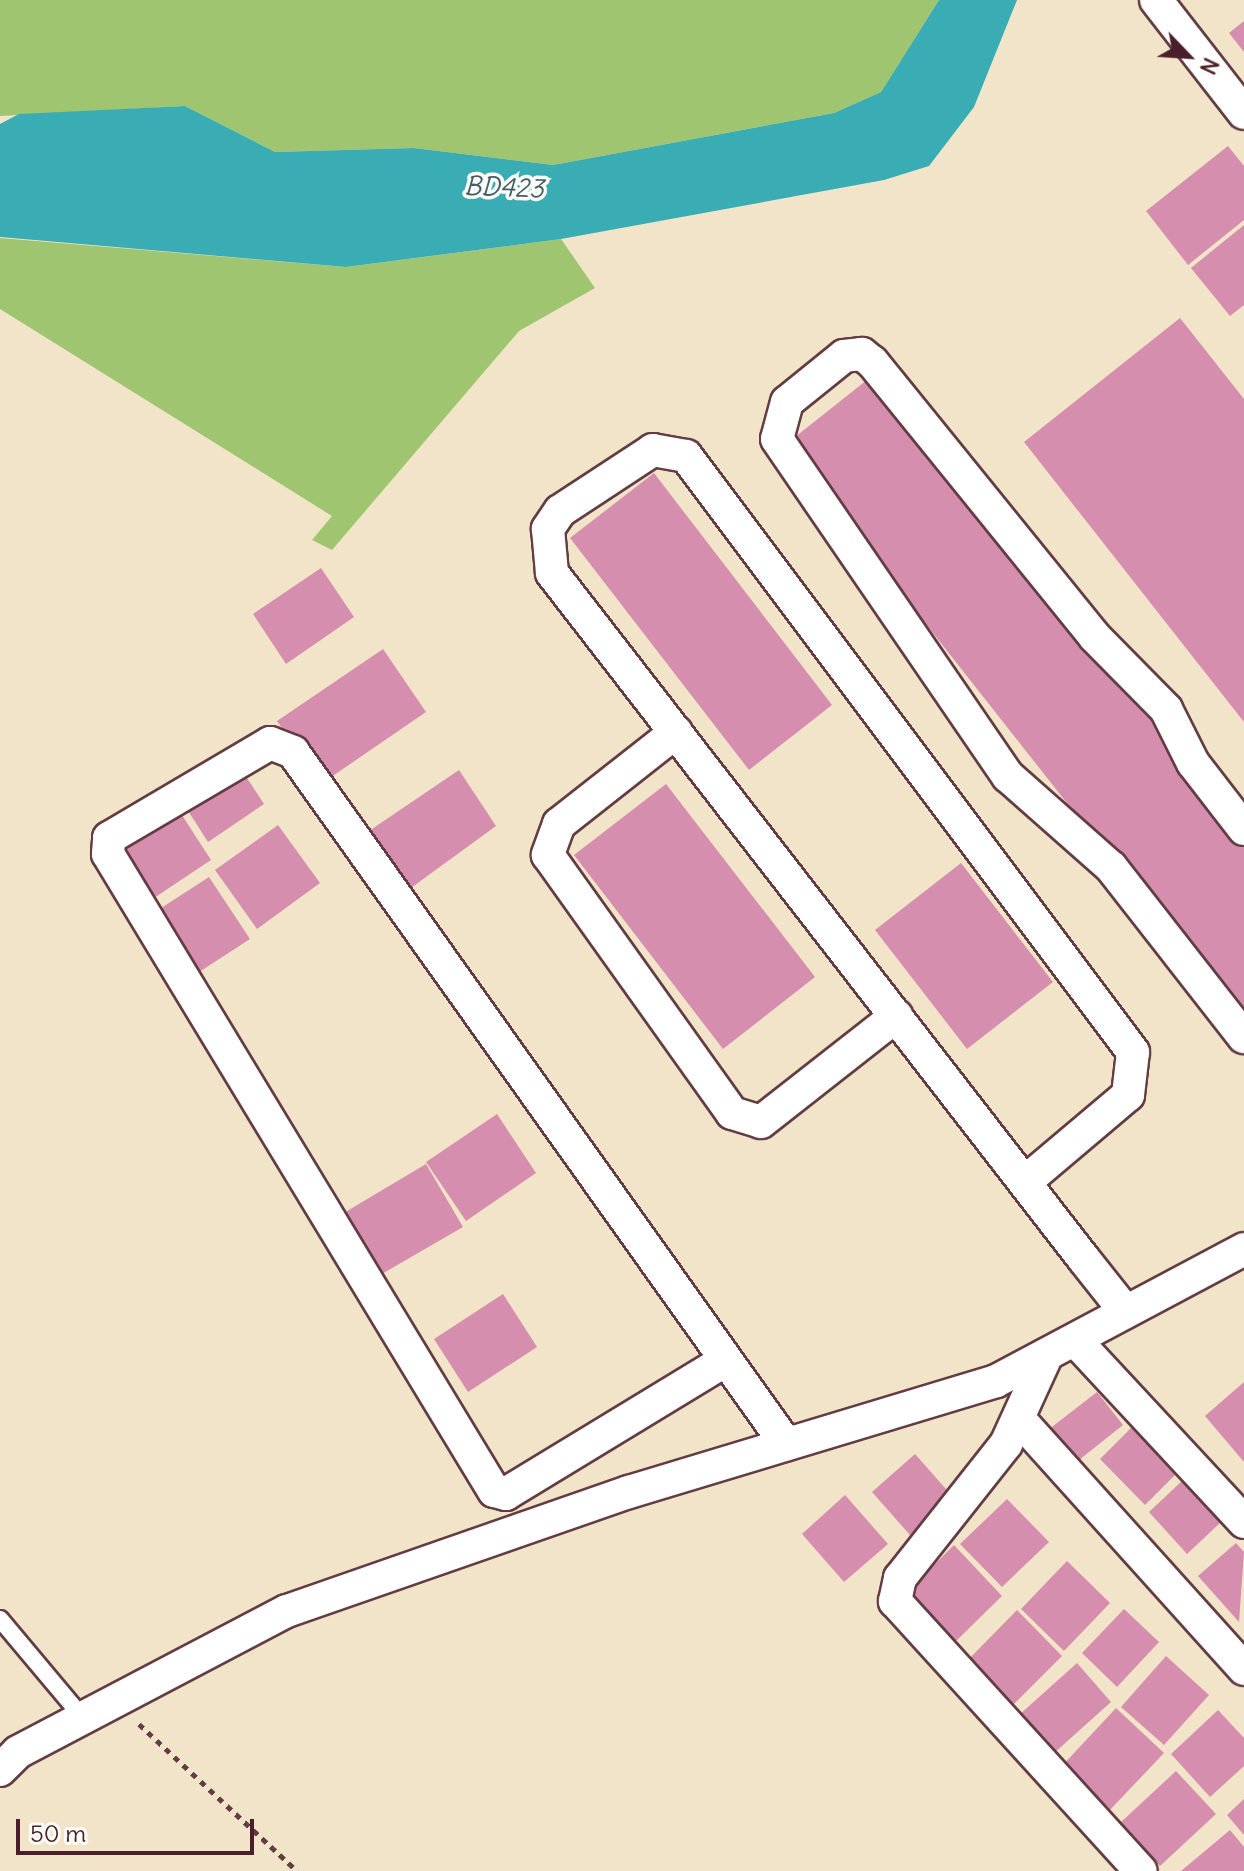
<!DOCTYPE html>
<html>
<head>
<meta charset="utf-8">
<style>
	body { margin:0 }
	#map { position:relative; width:1244px; height:1871px; overflow:hidden; background:#f2e4c9; font-family:Delius,sans-serif }
	div>[style] { position:absolute }
	.green>* { inset:0; background:#a0c570 }
	.water>* { inset:0; background:#3aacb3 }
	.building>* { inset:0; background:#d68eae }
	.path>* { height:5px; margin-top:-2.5px; transform-origin:0; background:repeating-linear-gradient(90deg,#633d43 0 6px,transparent 0 12px) }
	.roads { filter:drop-shadow(2px 0 #633d43) drop-shadow(-2px 0 #633d43) drop-shadow(0 2px #633d43) drop-shadow(0 -2px #633d43) }
	.service>* { height:16px; margin:-8px; padding:0 8px; transform-origin:8px; border-radius:8px; background:#fff }
	.minor>* { height:32px; margin:-16px; padding:0 16px; transform-origin:16px; border-radius:16px; background:#fff }
	span { translate:-50% -50%; white-space:nowrap; text-align:center; line-height:1.15; -webkit-text-stroke:7px #fdfcf7; paint-order:stroke }
	.water-label { font-size:26px; color:#435e68; font-style:italic }
	.north { position:absolute; left:1148px; top:16px; width:80px; height:80px; -webkit-text-stroke:6px #fdfcf7; paint-order:stroke; rotate:115deg; font-size:22px; font-weight:700; line-height:32px; text-align:center; color:#4a1f2b }
	.north::after { content:''; display:block; margin:auto; width:28px; height:36px; background:#4a1f2b; clip-path:polygon(50% 0,100% 100%,50% 72%,0 100%) }
	.scale { position:absolute; left:16px; top:1819px; width:238px; height:36px; box-sizing:border-box; border:4px solid #4a1f2b; border-top:0; padding-left:10px; font-size:24px; line-height:28px; white-space:nowrap; color:#4a1f2b; -webkit-text-stroke:6px #fdfcf7; paint-order:stroke }
</style>
</head>
<body>
<div id="map">
	<div class="green">
		<div style="clip-path:polygon(0 0,939px 0,881px 92px,834px 113px,553px 165px,414px 148px,275px 152px,185px 106px,0 116px)"></div>
		<div style="clip-path:polygon(0 238px,346px 267px,561px 239px,595px 288px,519px 331px,332px 550px,312px 540px,332px 516px,0 309px)"></div>
	</div>
	<div class="water">
		<div style="clip-path:polygon(939px 0,1017px 0,974px 107px,929px 166px,884px 180px,561px 239px,346px 267px,0 237px,0 124px,19px 114px,185px 106px,275px 152px,414px 148px,553px 165px,834px 113px,881px 92px)"></div>
	</div>
	<div class="building">
		<div style="clip-path:polygon(1244px 21px,1244px 52px,1229px 33px)"></div>
		<div style="clip-path:polygon(1228px 146px,1244px 166px,1244px 220px,1188px 265px,1146px 211px)"></div>
		<div style="clip-path:polygon(1244px 225px,1244px 305px,1230px 316px,1191px 268px)"></div>
		<div style="clip-path:polygon(1180px 318px,1244px 399px,1244px 722px,1024px 442px)"></div>
		<div style="clip-path:polygon(882px 368px,1244px 829px,1244px 1028px,785px 445px)"></div>
		<div style="clip-path:polygon(654px 473px,832px 705px,749px 770px,570px 538px)"></div>
		<div style="clip-path:polygon(321px 568px,354px 617px,286px 664px,253px 614px)"></div>
		<div style="clip-path:polygon(383px 649px,426px 712px,321px 784px,277px 721px)"></div>
		<div style="clip-path:polygon(239px 766px,264px 804px,208px 842px,183px 803px)"></div>
		<div style="clip-path:polygon(459px 770px,496px 826px,404px 893px,366px 833px)"></div>
		<div style="clip-path:polygon(666px 784px,815px 977px,723px 1049px,574px 855px)"></div>
		<div style="clip-path:polygon(178px 809px,211px 860px,148px 902px,115px 852px)"></div>
		<div style="clip-path:polygon(278px 825px,320px 883px,257px 929px,215px 870px)"></div>
		<div style="clip-path:polygon(961px 863px,1053px 982px,967px 1049px,875px 930px)"></div>
		<div style="clip-path:polygon(209px 877px,250px 939px,193px 976px,152px 914px)"></div>
		<div style="clip-path:polygon(497px 1114px,536px 1173px,466px 1221px,426px 1162px)"></div>
		<div style="clip-path:polygon(426px 1164px,463px 1227px,368px 1282px,332px 1220px)"></div>
		<div style="clip-path:polygon(503px 1294px,537px 1347px,468px 1392px,434px 1339px)"></div>
		<div style="clip-path:polygon(1244px 1382px,1244px 1462px,1205px 1416px)"></div>
		<div style="clip-path:polygon(1097px 1392px,1123px 1425px,1074px 1464px,1048px 1430px)"></div>
		<div style="clip-path:polygon(1133px 1426px,1178px 1472px,1145px 1505px,1100px 1459px)"></div>
		<div style="clip-path:polygon(915px 1454px,953px 1497px,910px 1535px,872px 1492px)"></div>
		<div style="clip-path:polygon(1183px 1480px,1221px 1522px,1187px 1554px,1149px 1512px)"></div>
		<div style="clip-path:polygon(845px 1495px,888px 1544px,844px 1582px,802px 1534px)"></div>
		<div style="clip-path:polygon(1007px 1499px,1049px 1542px,1002px 1587px,960px 1544px)"></div>
		<div style="clip-path:polygon(1236px 1543px,1244px 1552px,1239px 1622px,1198px 1576px)"></div>
		<div style="clip-path:polygon(954px 1545px,1002px 1596px,952px 1645px,904px 1595px)"></div>
		<div style="clip-path:polygon(1067px 1561px,1110px 1603px,1064px 1651px,1021px 1609px)"></div>
		<div style="clip-path:polygon(1124px 1609px,1159px 1642px,1117px 1687px,1082px 1653px)"></div>
		<div style="clip-path:polygon(1017px 1610px,1062px 1656px,1011px 1707px,966px 1662px)"></div>
		<div style="clip-path:polygon(1166px 1656px,1209px 1695px,1164px 1745px,1121px 1707px)"></div>
		<div style="clip-path:polygon(1077px 1663px,1111px 1702px,1053px 1754px,1019px 1715px)"></div>
		<div style="clip-path:polygon(1116px 1708px,1164px 1753px,1108px 1812px,1061px 1767px)"></div>
		<div style="clip-path:polygon(1218px 1710px,1244px 1738px,1244px 1766px,1210px 1797px,1171px 1754px)"></div>
		<div style="clip-path:polygon(1176px 1771px,1216px 1814px,1160px 1866px,1120px 1823px)"></div>
		<div style="clip-path:polygon(1244px 1799px,1244px 1835px,1227px 1815px)"></div>
		<div style="clip-path:polygon(1230px 1830px,1244px 1847px,1244px 1871px,1181px 1871px)"></div>
	</div>
	<div class="path">
		<div style="left:139px;top:1724px;width:216px;rotate:42.9deg"></div>
	</div>
	<div class="roads">
		<div class="service">
			<div style="left:0;top:1619px;width:129px;rotate:50deg"></div>
		</div>
		<div class="minor">
			<div style="left:1156px;top:0;width:143px;rotate:52.1deg"></div>
			<div style="left:676px;top:732px;width:149px;rotate:141.8deg"></div>
			<div style="left:559px;top:824px;width:33px;rotate:110deg"></div>
			<div style="left:548px;top:855px;width:317px;rotate:54.5deg"></div>
			<div style="left:732px;top:1113px;width:30px;rotate:17deg"></div>
			<div style="left:761px;top:1122px;width:172px;rotate:-38.1deg"></div>
			<div style="left:1244px;top:829px;width:83px;rotate:-127.7deg"></div>
			<div style="left:1193px;top:763px;width:60px;rotate:-116.6deg"></div>
			<div style="left:1166px;top:709px;width:101px;rotate:-134.6deg"></div>
			<div style="left:1095px;top:637px;width:354px;rotate:-129deg"></div>
			<div style="left:872px;top:362px;width:13px;rotate:-141deg"></div>
			<div style="left:862px;top:354px;width:18px;rotate:174deg"></div>
			<div style="left:844px;top:356px;width:73px;rotate:141.1deg"></div>
			<div style="left:787px;top:402px;width:38px;rotate:105deg"></div>
			<div style="left:777px;top:439px;width:409px;rotate:55.6deg"></div>
			<div style="left:1008px;top:776px;width:137px;rotate:41.5deg"></div>
			<div style="left:1111px;top:867px;width:216px;rotate:52deg"></div>
			<div style="left:1025px;top:1182px;width:135px;rotate:-40.2deg"></div>
			<div style="left:1128px;top:1095px;width:43px;rotate:-83.4deg"></div>
			<div style="left:1133px;top:1052px;width:745px;rotate:-126.87deg"></div>
			<div style="left:686px;top:456px;width:34px;rotate:-170deg"></div>
			<div style="left:653px;top:450px;width:111px;rotate:146.7deg"></div>
			<div style="left:560px;top:511px;width:22px;rotate:124deg"></div>
			<div style="left:548px;top:529px;width:44px;rotate:84.8deg"></div>
			<div style="left:552px;top:573px;width:867px;rotate:52.22deg"></div>
			<div style="left:1083px;top:1258px;width:68px;rotate:51.6deg"></div>
			<div style="left:1076px;top:1341px;width:247px;rotate:47.1deg"></div>
			<div style="left:726px;top:1360px;width:258px;rotate:148.7deg"></div>
			<div style="left:506px;top:1494px;width:12px;rotate:-166deg"></div>
			<div style="left:494px;top:1491px;width:745px;rotate:-121.21deg"></div>
			<div style="left:108px;top:854px;width:16px;rotate:-86deg"></div>
			<div style="left:109px;top:838px;width:187px;rotate:-30.5deg"></div>
			<div style="left:270px;top:743px;width:25px;rotate:21deg"></div>
			<div style="left:293px;top:752px;width:850px;rotate:54.53deg"></div>
			<div style="left:1044px;top:1361px;width:91px;rotate:114.6deg"></div>
			<div style="left:1006px;top:1444px;width:171px;rotate:128.3deg"></div>
			<div style="left:900px;top:1578px;width:24px;rotate:102deg"></div>
			<div style="left:895px;top:1601px;width:365px;rotate:47.7deg"></div>
			<div style="left:1020px;top:1420px;width:335px;rotate:48deg"></div>
			<div style="left:0;top:1770px;width:25px;rotate:-45deg"></div>
			<div style="left:18px;top:1752px;width:304px;rotate:-27.7deg"></div>
			<div style="left:287px;top:1611px;width:362px;rotate:-19.2deg"></div>
			<div style="left:629px;top:1492px;width:383px;rotate:-16.8deg"></div>
			<div style="left:996px;top:1381px;width:281px;rotate:-28deg"></div>
		</div>
	</div>
	<div class="water-label">
		<span style="left:504px;top:187px;rotate:2deg">BD423</span>
	</div>
	<div class="north">N</div>
	<div class="scale">50 m</div>
</div>
</body>
</html>
